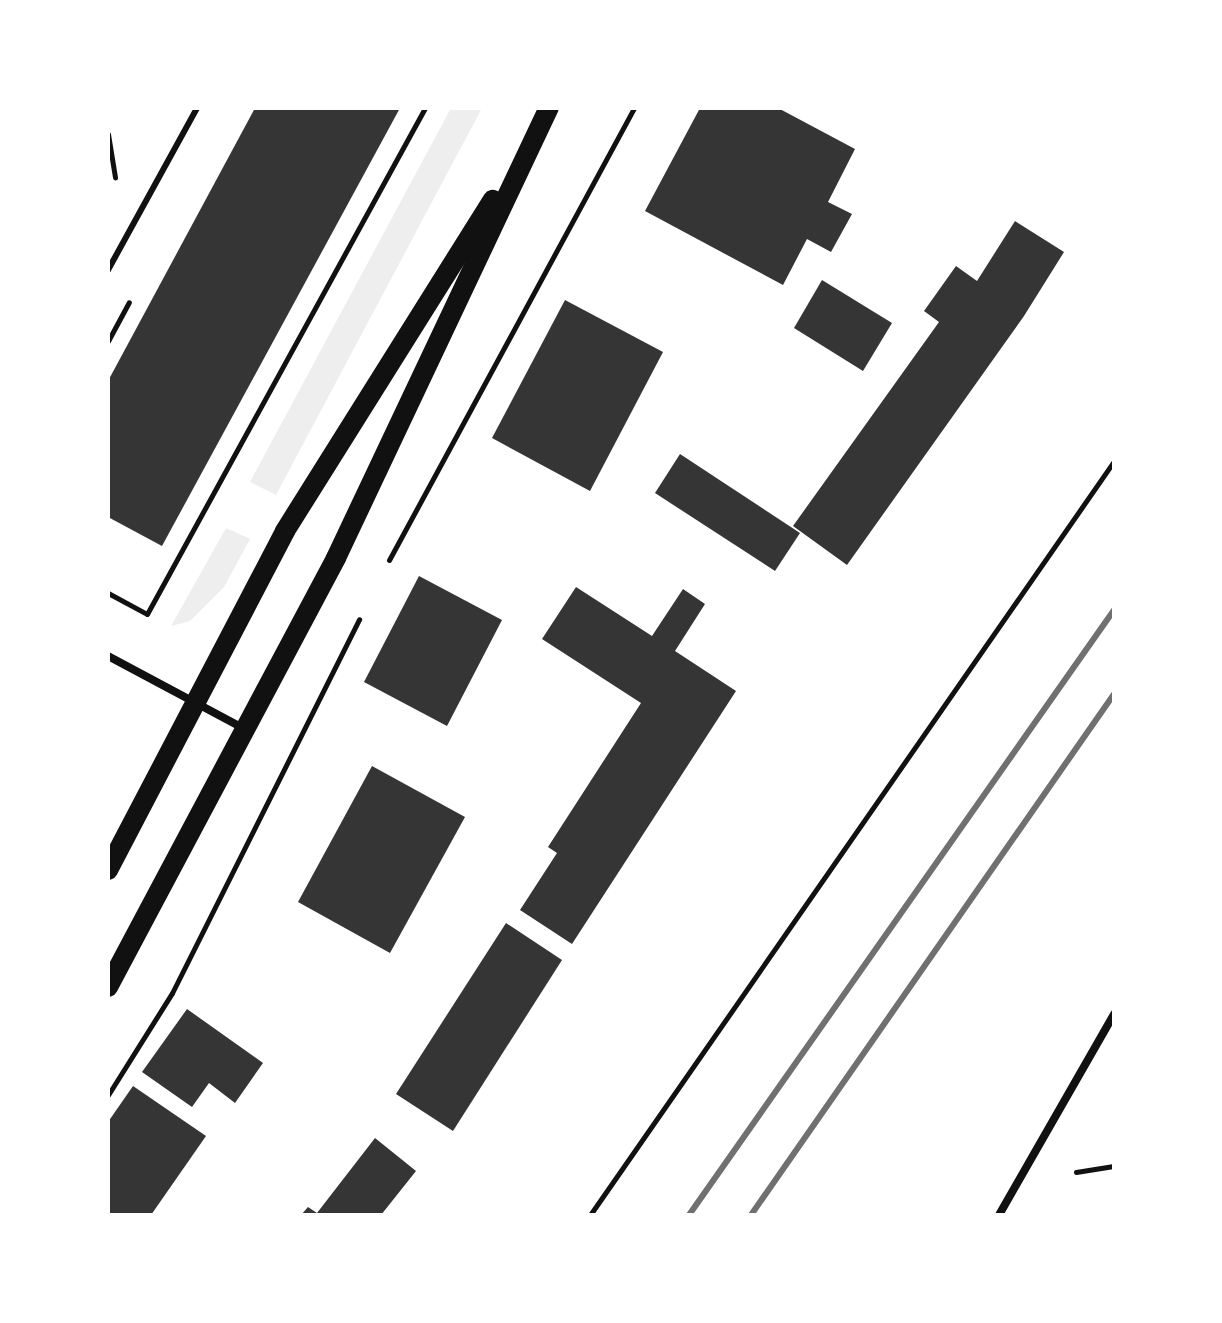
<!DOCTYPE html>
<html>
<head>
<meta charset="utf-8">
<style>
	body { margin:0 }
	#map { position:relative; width:1222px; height:1323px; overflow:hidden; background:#fff; font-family:Figtree,sans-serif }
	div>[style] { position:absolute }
	.green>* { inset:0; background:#eee }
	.building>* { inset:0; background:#353535 }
	.path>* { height:5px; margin:-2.5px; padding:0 2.5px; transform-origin:2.5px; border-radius:2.5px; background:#111 }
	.service>* { height:6px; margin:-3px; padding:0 3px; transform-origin:3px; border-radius:3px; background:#111 }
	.minor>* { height:8px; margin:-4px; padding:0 4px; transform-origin:4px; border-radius:4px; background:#111 }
	.primary>* { height:20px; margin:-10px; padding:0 10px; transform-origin:10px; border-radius:10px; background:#111 }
	.rail>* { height:6px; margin:-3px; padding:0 3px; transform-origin:3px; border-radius:3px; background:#707070 }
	span { translate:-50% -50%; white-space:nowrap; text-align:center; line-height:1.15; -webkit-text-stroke:7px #fff; paint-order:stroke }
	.frame { position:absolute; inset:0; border:110px solid #fff; pointer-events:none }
</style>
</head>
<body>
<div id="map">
	<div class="green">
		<div style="clip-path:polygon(451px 108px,482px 108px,276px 495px,250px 482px)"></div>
		<div style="clip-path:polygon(226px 528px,250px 539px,224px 587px,190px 621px,171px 626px)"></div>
	</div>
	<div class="building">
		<div style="clip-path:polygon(255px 108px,400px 108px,162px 546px,108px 517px,108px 381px)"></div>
		<div style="clip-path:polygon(700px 108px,778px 108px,855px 149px,828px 202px,852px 214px,831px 252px,807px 239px,783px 285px,645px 211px)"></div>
		<div style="clip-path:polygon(1015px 221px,1064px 252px,1024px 316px,847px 565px,793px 526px,939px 322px,924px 311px,956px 266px,977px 281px)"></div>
		<div style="clip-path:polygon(822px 280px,892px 323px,863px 371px,794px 328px)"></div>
		<div style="clip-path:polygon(565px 300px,663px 352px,590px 491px,492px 438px)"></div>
		<div style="clip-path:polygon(680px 454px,800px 533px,775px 571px,655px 493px)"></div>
		<div style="clip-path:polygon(419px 576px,502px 620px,447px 726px,364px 682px)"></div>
		<div style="clip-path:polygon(576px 587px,652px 636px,683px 589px,705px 604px,675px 651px,736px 691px,572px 944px,520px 910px,557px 853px,548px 847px,641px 703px,542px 639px)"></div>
		<div style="clip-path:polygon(372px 766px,465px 817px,390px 953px,298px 902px)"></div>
		<div style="clip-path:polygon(506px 923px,562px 960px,453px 1131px,396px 1094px)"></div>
		<div style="clip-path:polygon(187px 1009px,263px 1063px,235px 1103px,209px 1083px,192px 1107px,142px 1072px)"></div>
		<div style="clip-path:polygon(133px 1086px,206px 1136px,151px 1215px,108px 1215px,108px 1122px)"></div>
		<div style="clip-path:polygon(375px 1138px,416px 1171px,381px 1215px,301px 1215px,308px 1207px,317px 1213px)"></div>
	</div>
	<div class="path">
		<div style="left:108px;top:134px;width:44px;rotate:80.8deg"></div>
		<div style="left:108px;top:341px;width:44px;rotate:-61.7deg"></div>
		<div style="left:389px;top:560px;width:514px;rotate:-61.54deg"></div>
		<div style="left:108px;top:593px;width:44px;rotate:28.3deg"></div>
		<div style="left:147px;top:614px;width:577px;rotate:-61.22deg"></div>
		<div style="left:108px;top:1095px;width:120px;rotate:-57.9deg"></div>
		<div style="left:172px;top:993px;width:418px;rotate:-63.4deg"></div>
		<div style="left:1076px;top:1172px;width:38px;rotate:-9deg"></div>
		<div style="left:590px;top:1215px;width:918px;rotate:-55.2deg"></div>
	</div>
	<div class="service">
		<div style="left:108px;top:270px;width:185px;rotate:-61.2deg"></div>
	</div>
	<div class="minor">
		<div style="left:108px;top:656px;width:155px;rotate:28.1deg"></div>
		<div style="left:999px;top:1215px;width:232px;rotate:-60.2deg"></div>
	</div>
	<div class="primary">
		<div style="left:108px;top:870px;width:382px;rotate:-62.4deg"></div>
		<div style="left:285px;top:531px;width:391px;rotate:-57.9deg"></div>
		<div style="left:108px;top:987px;width:486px;rotate:-62deg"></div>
		<div style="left:336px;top:558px;width:498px;rotate:-64.7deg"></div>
	</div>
	<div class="rail">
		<div style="left:689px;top:1215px;width:739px;rotate:-54.91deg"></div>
		<div style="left:751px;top:1215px;width:635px;rotate:-55.13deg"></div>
	</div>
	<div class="frame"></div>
</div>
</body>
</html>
